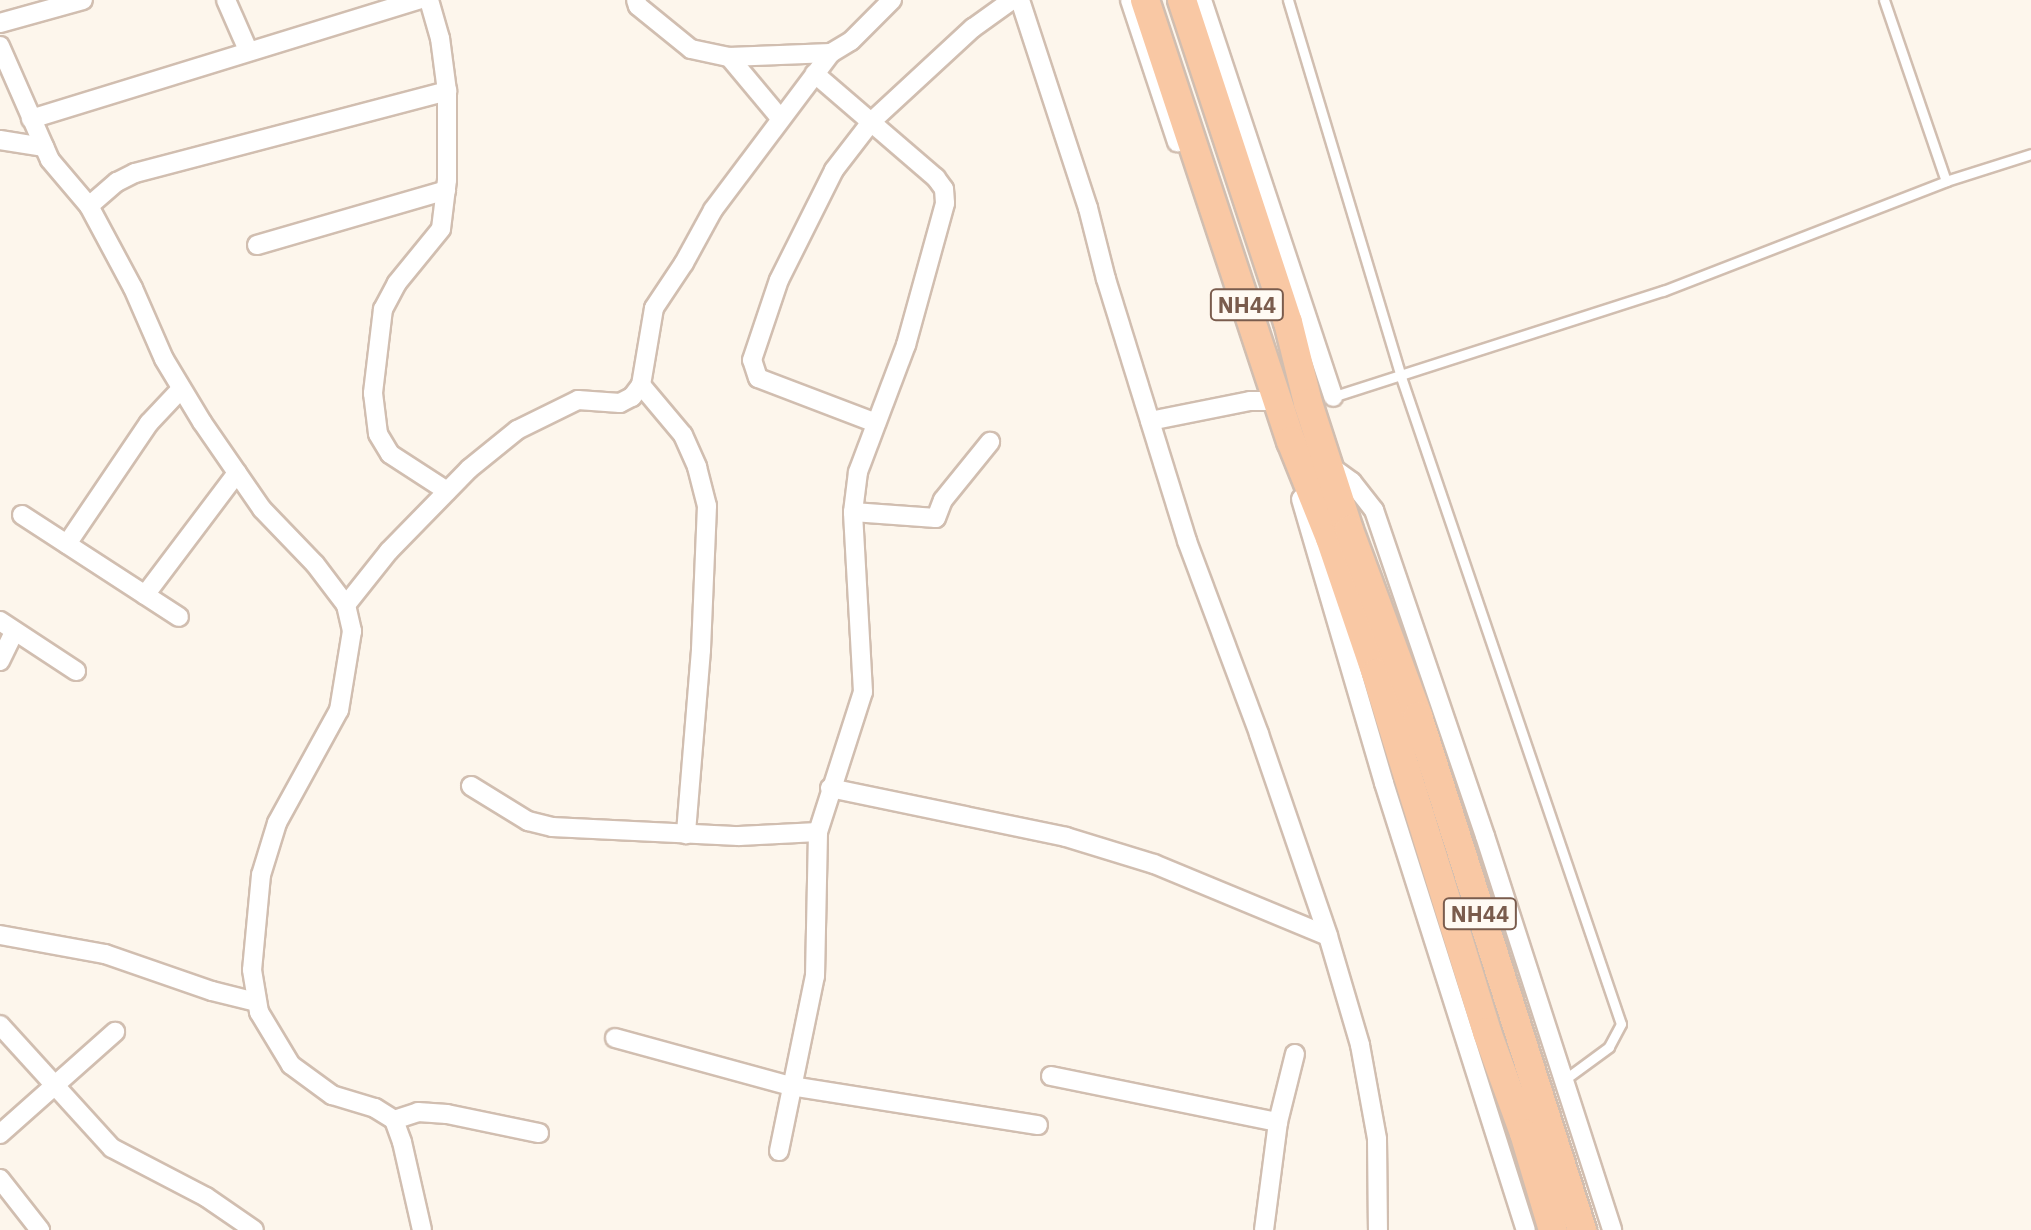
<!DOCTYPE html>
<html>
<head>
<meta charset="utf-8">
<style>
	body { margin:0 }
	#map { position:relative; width:2031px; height:1230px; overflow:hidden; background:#fdf6ec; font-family:"IBM Plex Sans",sans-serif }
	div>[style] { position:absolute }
	.roads { filter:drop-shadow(2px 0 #d1beb0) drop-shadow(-2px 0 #d1beb0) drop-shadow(0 2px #d1beb0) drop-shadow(0 -2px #d1beb0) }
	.service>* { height:9px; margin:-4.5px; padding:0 4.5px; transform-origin:4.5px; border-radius:4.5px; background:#fff }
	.minor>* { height:18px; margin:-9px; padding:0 9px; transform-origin:9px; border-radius:9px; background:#fff }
	.trunk>* { height:28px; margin:-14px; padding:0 14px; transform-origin:14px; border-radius:14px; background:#f9c8a4 }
	span { translate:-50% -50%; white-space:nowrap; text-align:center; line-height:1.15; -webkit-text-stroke:6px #fffaf3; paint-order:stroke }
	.shield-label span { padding:2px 6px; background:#fffaf3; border:2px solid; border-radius:6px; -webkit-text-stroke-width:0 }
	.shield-label { font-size:22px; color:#7a5c4d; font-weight:700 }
</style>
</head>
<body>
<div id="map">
	<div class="roads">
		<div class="service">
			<div style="left:1288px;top:0;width:394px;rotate:73.3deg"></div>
			<div style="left:1401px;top:377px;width:683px;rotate:71.22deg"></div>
			<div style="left:1621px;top:1024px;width:26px;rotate:118deg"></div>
			<div style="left:1609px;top:1047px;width:56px;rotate:143.7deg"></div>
			<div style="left:1884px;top:0;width:191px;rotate:71.1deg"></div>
			<div style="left:1332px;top:397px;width:348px;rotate:-17.8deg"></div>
			<div style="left:1663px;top:291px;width:304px;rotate:-21.2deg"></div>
			<div style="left:1946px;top:181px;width:89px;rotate:-17.6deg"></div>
		</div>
		<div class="minor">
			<div style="left:226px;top:0;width:55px;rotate:66.3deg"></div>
			<div style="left:429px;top:0;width:40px;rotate:74deg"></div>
			<div style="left:440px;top:38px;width:53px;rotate:82.5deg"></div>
			<div style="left:447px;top:91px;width:89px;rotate:90deg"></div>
			<div style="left:447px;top:180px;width:49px;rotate:97deg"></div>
			<div style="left:441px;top:229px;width:70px;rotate:129.2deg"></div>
			<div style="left:397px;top:283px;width:30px;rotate:118deg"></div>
			<div style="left:383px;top:309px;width:85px;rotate:96.8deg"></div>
			<div style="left:373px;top:393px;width:41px;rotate:83deg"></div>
			<div style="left:378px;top:434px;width:23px;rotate:59deg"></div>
			<div style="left:390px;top:454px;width:68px;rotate:33deg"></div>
			<div style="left:636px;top:0;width:6px;rotate:72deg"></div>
			<div style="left:638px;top:6px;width:68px;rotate:39.1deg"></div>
			<div style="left:691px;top:49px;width:39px;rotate:12deg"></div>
			<div style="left:729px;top:57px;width:102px;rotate:-2.2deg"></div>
			<div style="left:831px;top:53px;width:23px;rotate:-31deg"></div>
			<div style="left:851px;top:41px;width:58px;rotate:-45deg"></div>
			<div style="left:1020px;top:0;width:219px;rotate:71.9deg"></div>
			<div style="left:1088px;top:208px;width:73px;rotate:75.8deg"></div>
			<div style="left:1106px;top:279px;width:274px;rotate:72.8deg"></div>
			<div style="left:1187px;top:541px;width:206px;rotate:69.5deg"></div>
			<div style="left:1259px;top:734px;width:213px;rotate:71.1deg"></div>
			<div style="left:1328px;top:936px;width:114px;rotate:73.6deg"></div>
			<div style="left:1360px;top:1045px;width:96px;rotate:79.7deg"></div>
			<div style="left:1377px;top:1139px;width:91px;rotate:89.4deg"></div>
			<div style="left:1130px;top:0;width:150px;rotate:71.7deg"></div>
			<div style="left:1202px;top:0;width:418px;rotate:71.7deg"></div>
			<div style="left:0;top:23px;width:86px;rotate:-15.5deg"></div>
			<div style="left:0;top:46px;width:124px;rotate:66.3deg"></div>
			<div style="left:50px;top:160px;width:60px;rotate:49.7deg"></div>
			<div style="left:89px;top:206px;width:93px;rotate:61.8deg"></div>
			<div style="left:133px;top:288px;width:77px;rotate:66.4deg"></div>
			<div style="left:164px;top:359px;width:74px;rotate:58.9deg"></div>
			<div style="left:202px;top:422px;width:106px;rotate:55.4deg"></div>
			<div style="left:262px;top:509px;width:76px;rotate:46.1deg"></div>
			<div style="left:315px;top:564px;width:51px;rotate:52.9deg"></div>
			<div style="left:346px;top:605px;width:27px;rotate:77deg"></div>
			<div style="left:352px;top:631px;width:80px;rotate:99.3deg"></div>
			<div style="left:339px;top:710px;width:129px;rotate:118.8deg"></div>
			<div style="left:277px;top:823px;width:54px;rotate:107.1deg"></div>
			<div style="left:261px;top:875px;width:95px;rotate:95.4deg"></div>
			<div style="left:252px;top:970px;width:43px;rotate:80.5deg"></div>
			<div style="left:259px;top:1012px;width:62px;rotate:58.9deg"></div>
			<div style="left:291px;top:1065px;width:51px;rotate:36.2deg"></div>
			<div style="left:332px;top:1095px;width:45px;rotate:16.8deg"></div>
			<div style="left:375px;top:1108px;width:22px;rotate:32deg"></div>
			<div style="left:394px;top:1120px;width:23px;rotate:70deg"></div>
			<div style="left:402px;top:1142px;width:90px;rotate:77.2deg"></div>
			<div style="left:729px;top:57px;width:80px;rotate:50.1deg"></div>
			<div style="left:31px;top:119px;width:406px;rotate:-17.1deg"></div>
			<div style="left:0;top:140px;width:45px;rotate:9deg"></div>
			<div style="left:89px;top:206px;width:37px;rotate:-41deg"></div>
			<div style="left:117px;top:182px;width:20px;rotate:-27deg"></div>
			<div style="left:135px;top:173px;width:323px;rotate:-14.7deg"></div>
			<div style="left:257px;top:245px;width:197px;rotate:-16.2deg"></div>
			<div style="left:641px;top:385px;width:65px;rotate:50deg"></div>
			<div style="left:683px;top:435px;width:35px;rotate:66deg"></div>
			<div style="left:697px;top:467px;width:40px;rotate:75.6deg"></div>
			<div style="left:707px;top:506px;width:144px;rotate:92.4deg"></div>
			<div style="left:701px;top:650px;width:185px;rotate:94.7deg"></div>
			<div style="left:1150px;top:421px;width:102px;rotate:-11.3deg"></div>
			<div style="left:1250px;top:401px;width:28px"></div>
			<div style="left:876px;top:423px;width:126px;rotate:-159.1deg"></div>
			<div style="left:758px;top:378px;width:19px;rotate:-108deg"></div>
			<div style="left:752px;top:360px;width:84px;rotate:-71.4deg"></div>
			<div style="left:779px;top:280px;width:123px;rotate:-63.4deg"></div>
			<div style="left:834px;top:170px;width:61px;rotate:-52.4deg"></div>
			<div style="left:871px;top:122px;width:139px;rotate:-42.7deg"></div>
			<div style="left:973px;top:28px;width:48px;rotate:-35.7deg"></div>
			<div style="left:1330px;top:466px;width:27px;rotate:36deg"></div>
			<div style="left:1352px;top:482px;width:36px;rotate:52deg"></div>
			<div style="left:1374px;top:510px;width:344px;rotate:71.2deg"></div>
			<div style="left:1485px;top:836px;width:414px;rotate:72.1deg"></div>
			<div style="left:1301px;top:499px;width:296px;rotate:73.7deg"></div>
			<div style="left:1384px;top:783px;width:469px;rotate:72.4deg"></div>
			<div style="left:853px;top:512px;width:83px;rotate:4.1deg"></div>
			<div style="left:936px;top:518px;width:19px;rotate:-69deg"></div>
			<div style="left:943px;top:500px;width:75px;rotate:-51deg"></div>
			<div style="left:22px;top:515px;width:187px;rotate:33deg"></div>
			<div style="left:67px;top:544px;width:146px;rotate:-55.9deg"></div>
			<div style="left:149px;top:423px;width:47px;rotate:-46.7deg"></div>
			<div style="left:145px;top:595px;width:153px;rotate:-53deg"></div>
			<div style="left:346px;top:605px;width:69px;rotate:-51.5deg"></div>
			<div style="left:389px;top:551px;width:115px;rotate:-45.7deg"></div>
			<div style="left:469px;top:469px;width:62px;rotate:-39.1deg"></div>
			<div style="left:517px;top:430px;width:68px;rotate:-26.2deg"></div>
			<div style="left:578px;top:400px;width:42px;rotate:4.1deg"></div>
			<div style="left:620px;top:403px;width:13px;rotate:-27deg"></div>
			<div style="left:632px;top:397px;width:15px;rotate:-53deg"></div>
			<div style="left:641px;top:385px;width:78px;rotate:-80.4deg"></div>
			<div style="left:654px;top:308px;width:54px;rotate:-56.3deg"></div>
			<div style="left:684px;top:263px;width:60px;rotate:-61.3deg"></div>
			<div style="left:713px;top:210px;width:196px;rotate:-53.1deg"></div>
			<div style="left:0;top:621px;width:91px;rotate:33.3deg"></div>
			<div style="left:0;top:661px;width:32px;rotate:-64deg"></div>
			<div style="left:471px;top:786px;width:67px;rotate:31.6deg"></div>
			<div style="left:528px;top:821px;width:25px;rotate:14deg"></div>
			<div style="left:552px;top:827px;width:187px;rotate:2.8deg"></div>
			<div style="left:739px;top:836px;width:79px;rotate:-2.9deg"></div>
			<div style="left:830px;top:788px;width:241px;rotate:11.7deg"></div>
			<div style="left:1066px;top:837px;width:92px;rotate:17.1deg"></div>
			<div style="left:1154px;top:864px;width:188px;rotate:22.5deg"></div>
			<div style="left:0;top:935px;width:107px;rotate:10.3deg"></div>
			<div style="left:105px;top:954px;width:113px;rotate:19.1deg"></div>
			<div style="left:212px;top:991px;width:45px;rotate:14deg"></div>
			<div style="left:0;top:1025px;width:166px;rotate:47.7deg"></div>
			<div style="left:112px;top:1148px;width:106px;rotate:27.5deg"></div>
			<div style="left:206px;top:1197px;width:58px;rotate:34.5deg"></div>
			<div style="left:615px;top:1038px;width:182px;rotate:15.3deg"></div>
			<div style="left:791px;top:1086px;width:250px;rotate:9deg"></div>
			<div style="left:1051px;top:1076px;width:232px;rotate:11.5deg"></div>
			<div style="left:394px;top:1120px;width:25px;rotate:-18deg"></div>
			<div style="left:418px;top:1112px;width:29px;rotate:4deg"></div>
			<div style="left:447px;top:1114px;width:94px;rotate:11.7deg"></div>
			<div style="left:0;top:1134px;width:154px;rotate:-41.6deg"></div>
			<div style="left:779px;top:1151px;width:179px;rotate:-78.4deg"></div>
			<div style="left:815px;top:976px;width:144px;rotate:-88.8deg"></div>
			<div style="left:818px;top:832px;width:147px;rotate:-72.2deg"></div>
			<div style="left:863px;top:692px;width:180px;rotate:-93.2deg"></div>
			<div style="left:853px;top:512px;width:40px;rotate:-82.9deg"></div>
			<div style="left:858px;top:472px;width:136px;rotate:-69.3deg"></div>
			<div style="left:906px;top:345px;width:147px;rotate:-74.6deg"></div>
			<div style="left:945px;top:203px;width:14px;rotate:-94deg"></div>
			<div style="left:944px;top:189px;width:14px;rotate:-126deg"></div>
			<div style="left:936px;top:178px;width:160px;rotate:-139.3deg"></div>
			<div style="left:0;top:1179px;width:65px;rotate:51.9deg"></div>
			<div style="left:1264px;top:1230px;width:109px;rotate:-82.6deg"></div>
			<div style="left:1278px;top:1122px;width:70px;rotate:-76deg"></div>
		</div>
		<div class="trunk">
			<div style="left:1145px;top:0;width:465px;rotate:71.7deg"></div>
			<div style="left:1291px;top:441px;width:105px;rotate:68.1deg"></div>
			<div style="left:1330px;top:538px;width:143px;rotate:71.2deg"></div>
			<div style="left:1376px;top:673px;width:376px;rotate:72.8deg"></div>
			<div style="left:1487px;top:1032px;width:108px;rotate:69.9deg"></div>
			<div style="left:1524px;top:1133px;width:101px;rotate:73.4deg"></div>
			<div style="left:1182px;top:0;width:339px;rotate:71.8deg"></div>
			<div style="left:1288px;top:322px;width:83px;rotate:76.1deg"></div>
			<div style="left:1308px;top:403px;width:133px;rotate:72.1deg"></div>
			<div style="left:1349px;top:530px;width:198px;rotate:69.6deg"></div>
			<div style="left:1418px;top:716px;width:540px;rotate:72.3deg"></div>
		</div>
	</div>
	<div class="shield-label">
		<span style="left:1247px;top:305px">NH44</span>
		<span style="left:1480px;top:914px">NH44</span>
	</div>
</div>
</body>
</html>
